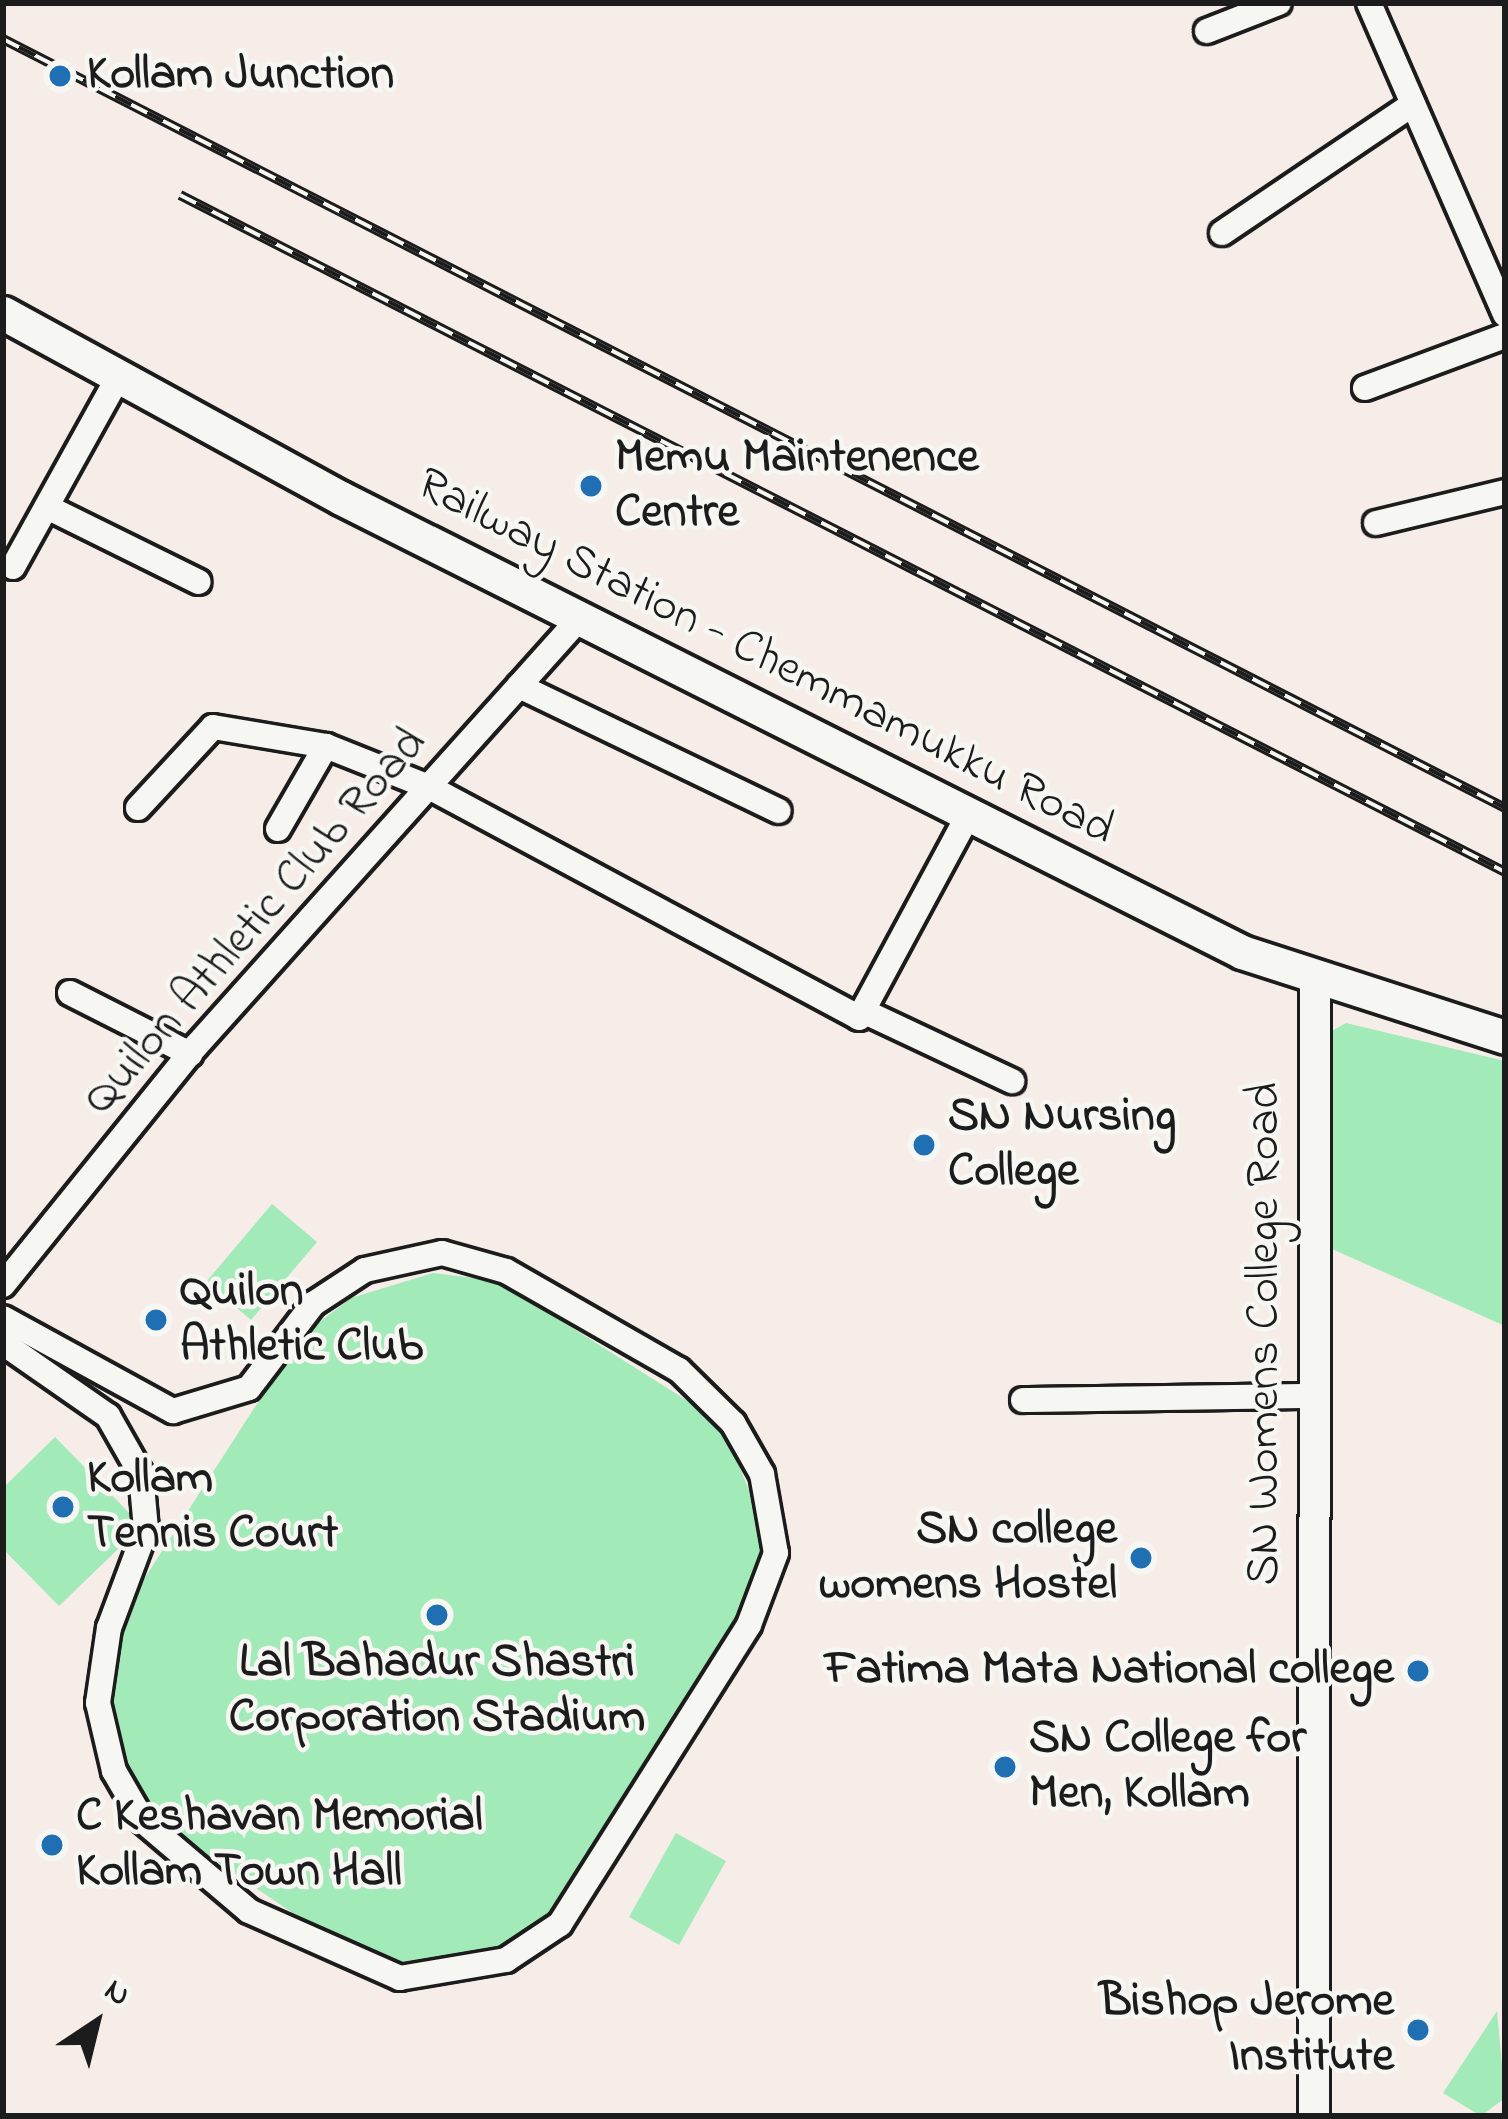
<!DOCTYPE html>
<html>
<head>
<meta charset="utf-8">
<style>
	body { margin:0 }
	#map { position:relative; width:1508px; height:2119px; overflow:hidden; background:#f6ede9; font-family:"Indie Flower",sans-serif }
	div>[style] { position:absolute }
	.green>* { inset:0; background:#a2eab8 }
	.roads { filter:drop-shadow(3px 0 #1c1c1c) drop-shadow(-3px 0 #1c1c1c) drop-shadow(0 3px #1c1c1c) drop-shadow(0 -3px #1c1c1c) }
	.minor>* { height:24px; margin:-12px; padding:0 12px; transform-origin:12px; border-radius:12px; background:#f6f6f2 }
	.tertiary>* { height:30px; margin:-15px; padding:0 15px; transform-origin:15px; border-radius:15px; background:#f6f6f2 }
	.secondary>* { height:33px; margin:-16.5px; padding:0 16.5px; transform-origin:16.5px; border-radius:16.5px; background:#f6f6f2 }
	.rail>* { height:10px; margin-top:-5px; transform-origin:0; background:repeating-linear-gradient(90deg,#f6f6f2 0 18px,#1c1c1c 0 36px); box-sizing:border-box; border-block:3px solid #1c1c1c }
	.dots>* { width:33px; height:33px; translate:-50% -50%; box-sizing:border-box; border:6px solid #f6f6f2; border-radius:50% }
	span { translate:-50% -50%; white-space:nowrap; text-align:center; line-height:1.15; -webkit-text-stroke:9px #f6f6f2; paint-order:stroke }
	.poi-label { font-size:48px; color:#1c1c1c; font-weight:700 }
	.left { translate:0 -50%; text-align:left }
	.right { translate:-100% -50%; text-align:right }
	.street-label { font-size:48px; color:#1c1c1c }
	.frame { position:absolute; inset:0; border:6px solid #1c1c1c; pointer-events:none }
	.north { position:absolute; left:36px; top:1963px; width:120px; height:120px; -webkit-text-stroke:9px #f6f6f2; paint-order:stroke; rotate:35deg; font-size:33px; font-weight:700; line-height:48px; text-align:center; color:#1c1c1c }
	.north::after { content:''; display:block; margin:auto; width:42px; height:54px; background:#1c1c1c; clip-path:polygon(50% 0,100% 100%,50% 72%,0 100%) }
</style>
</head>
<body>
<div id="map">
	<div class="green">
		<div style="clip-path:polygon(1346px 1023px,1505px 1061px,1505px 1326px,1323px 1245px,1328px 1033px)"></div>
		<div style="clip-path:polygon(272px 1204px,317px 1242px,251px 1320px,206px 1282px)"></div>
		<div style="clip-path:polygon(433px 1273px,498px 1281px,694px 1405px,728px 1440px,764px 1526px,749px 1626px,549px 1925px,513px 1950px,413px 1967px,340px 1945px,161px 1824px,114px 1752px,107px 1661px,128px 1604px,300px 1337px,351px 1298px)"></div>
		<div style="clip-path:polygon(55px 1437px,142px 1526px,59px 1606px,3px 1549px,3px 1488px)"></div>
		<div style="clip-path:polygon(676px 1833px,726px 1861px,679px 1945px,629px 1917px)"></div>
		<div style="clip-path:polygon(1497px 2011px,1505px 2098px,1481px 2116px,1443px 2093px)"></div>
	</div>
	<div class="roads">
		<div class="minor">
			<div style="left:1369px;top:3px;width:340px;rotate:66.4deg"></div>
			<div style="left:1207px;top:31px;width:77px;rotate:-21.3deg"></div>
			<div style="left:1222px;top:233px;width:230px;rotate:-34deg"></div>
			<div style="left:1365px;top:388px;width:149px;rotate:-20.4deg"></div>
			<div style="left:47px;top:507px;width:169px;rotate:26.3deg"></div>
			<div style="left:1376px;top:523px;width:133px;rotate:-13.5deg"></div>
			<div style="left:13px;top:567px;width:218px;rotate:-61deg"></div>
			<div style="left:519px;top:686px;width:288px;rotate:25.7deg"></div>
			<div style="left:138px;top:808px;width:110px;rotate:-47.2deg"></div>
			<div style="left:213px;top:727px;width:115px;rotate:9.5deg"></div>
			<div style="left:326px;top:746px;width:111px;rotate:21.7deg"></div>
			<div style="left:429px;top:787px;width:488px;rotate:28.2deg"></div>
			<div style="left:859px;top:1018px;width:232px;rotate:-61.7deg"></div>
			<div style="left:278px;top:829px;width:96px;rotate:-60deg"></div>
			<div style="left:70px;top:993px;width:135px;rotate:26.9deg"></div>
			<div style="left:863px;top:1011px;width:165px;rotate:25.2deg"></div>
			<div style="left:3px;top:1285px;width:307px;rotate:-51.1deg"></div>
			<div style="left:196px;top:1046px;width:574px;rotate:-48.11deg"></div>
			<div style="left:3px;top:1318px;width:194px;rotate:28.7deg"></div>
			<div style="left:173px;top:1411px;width:79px;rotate:-16.8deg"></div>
			<div style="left:249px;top:1388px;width:106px;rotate:-52.7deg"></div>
			<div style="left:313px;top:1304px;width:62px;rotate:-33.2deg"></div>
			<div style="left:365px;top:1270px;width:79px;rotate:-12.4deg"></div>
			<div style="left:442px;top:1253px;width:66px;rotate:15.7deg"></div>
			<div style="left:506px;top:1271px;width:199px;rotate:29.8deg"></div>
			<div style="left:679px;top:1370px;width:76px;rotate:44.5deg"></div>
			<div style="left:733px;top:1423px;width:59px;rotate:60.4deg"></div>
			<div style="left:762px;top:1474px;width:80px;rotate:80deg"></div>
			<div style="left:776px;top:1553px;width:77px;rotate:110.6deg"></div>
			<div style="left:749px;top:1625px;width:354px;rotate:122.3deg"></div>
			<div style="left:560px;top:1924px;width:65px;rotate:146.3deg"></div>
			<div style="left:506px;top:1960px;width:108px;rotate:170.4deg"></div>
			<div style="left:400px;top:1978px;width:165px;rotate:-156.1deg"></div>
			<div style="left:249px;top:1911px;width:139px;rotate:-139.7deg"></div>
			<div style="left:143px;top:1821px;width:58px;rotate:-120.1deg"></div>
			<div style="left:114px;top:1771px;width:70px;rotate:-103.2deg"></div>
			<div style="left:98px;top:1703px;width:76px;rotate:-81.7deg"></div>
			<div style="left:109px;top:1628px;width:106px;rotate:-69.5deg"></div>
			<div style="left:146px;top:1529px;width:55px;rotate:-95.2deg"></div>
			<div style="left:141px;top:1474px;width:67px;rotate:-119.6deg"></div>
			<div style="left:108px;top:1416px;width:128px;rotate:-145.2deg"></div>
			<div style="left:1023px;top:1400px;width:285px;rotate:-0.8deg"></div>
		</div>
		<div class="tertiary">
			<div style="left:1314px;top:2116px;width:1132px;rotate:-89.95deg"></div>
		</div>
		<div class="secondary">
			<div style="left:3px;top:313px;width:385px;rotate:28.7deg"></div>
			<div style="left:341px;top:498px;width:1009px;rotate:26.74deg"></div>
			<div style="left:1242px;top:952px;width:276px;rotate:17.9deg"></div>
		</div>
	</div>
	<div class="rail">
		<div style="left:3px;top:39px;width:1687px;rotate:27.11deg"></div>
		<div style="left:180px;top:195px;width:1488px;rotate:27.06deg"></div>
	</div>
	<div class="dots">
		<div style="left:60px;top:76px;background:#1f6fb2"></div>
		<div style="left:591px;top:486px;background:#1f6fb2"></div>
		<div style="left:924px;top:1145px;background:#1f6fb2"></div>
		<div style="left:156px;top:1320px;background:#1f6fb2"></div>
		<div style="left:63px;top:1507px;background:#1f6fb2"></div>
		<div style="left:1141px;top:1558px;background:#1f6fb2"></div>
		<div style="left:437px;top:1615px;background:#1f6fb2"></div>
		<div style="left:1418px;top:1671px;background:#1f6fb2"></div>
		<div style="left:1005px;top:1767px;background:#1f6fb2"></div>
		<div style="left:52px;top:1845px;background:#1f6fb2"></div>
		<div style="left:1418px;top:2030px;background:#1f6fb2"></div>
	</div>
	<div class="poi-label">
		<span class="left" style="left:87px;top:76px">Kollam Junction</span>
		<span class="left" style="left:615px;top:486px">Memu Maintenence<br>Centre</span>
		<span class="left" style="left:948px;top:1145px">SN Nursing<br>College</span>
		<span class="left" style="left:180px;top:1320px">Quilon<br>Athletic Club</span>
		<span class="left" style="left:87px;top:1507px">Kollam<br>Tennis Court</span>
		<span class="right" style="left:1117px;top:1558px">SN college<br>womens Hostel</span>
		<span style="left:437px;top:1691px">Lal Bahadur Shastri<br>Corporation Stadium</span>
		<span class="right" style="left:1394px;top:1671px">Fatima Mata National college</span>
		<span class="left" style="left:1029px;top:1767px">SN College for<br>Men, Kollam</span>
		<span class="left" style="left:76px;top:1845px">C Keshavan Memorial<br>Kollam Town Hall</span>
		<span class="right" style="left:1394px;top:2030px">Bishop Jerome<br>Institute</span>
	</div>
	<div class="street-label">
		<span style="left:765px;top:658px;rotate:27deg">Railway Station - Chemmamukku Road</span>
		<span style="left:256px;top:922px;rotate:-49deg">Quilon Athletic Club Road</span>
		<span style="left:1266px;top:1334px;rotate:-90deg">SN Womens College Road</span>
	</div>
	<div class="frame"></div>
	<div class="north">N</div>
</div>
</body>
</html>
